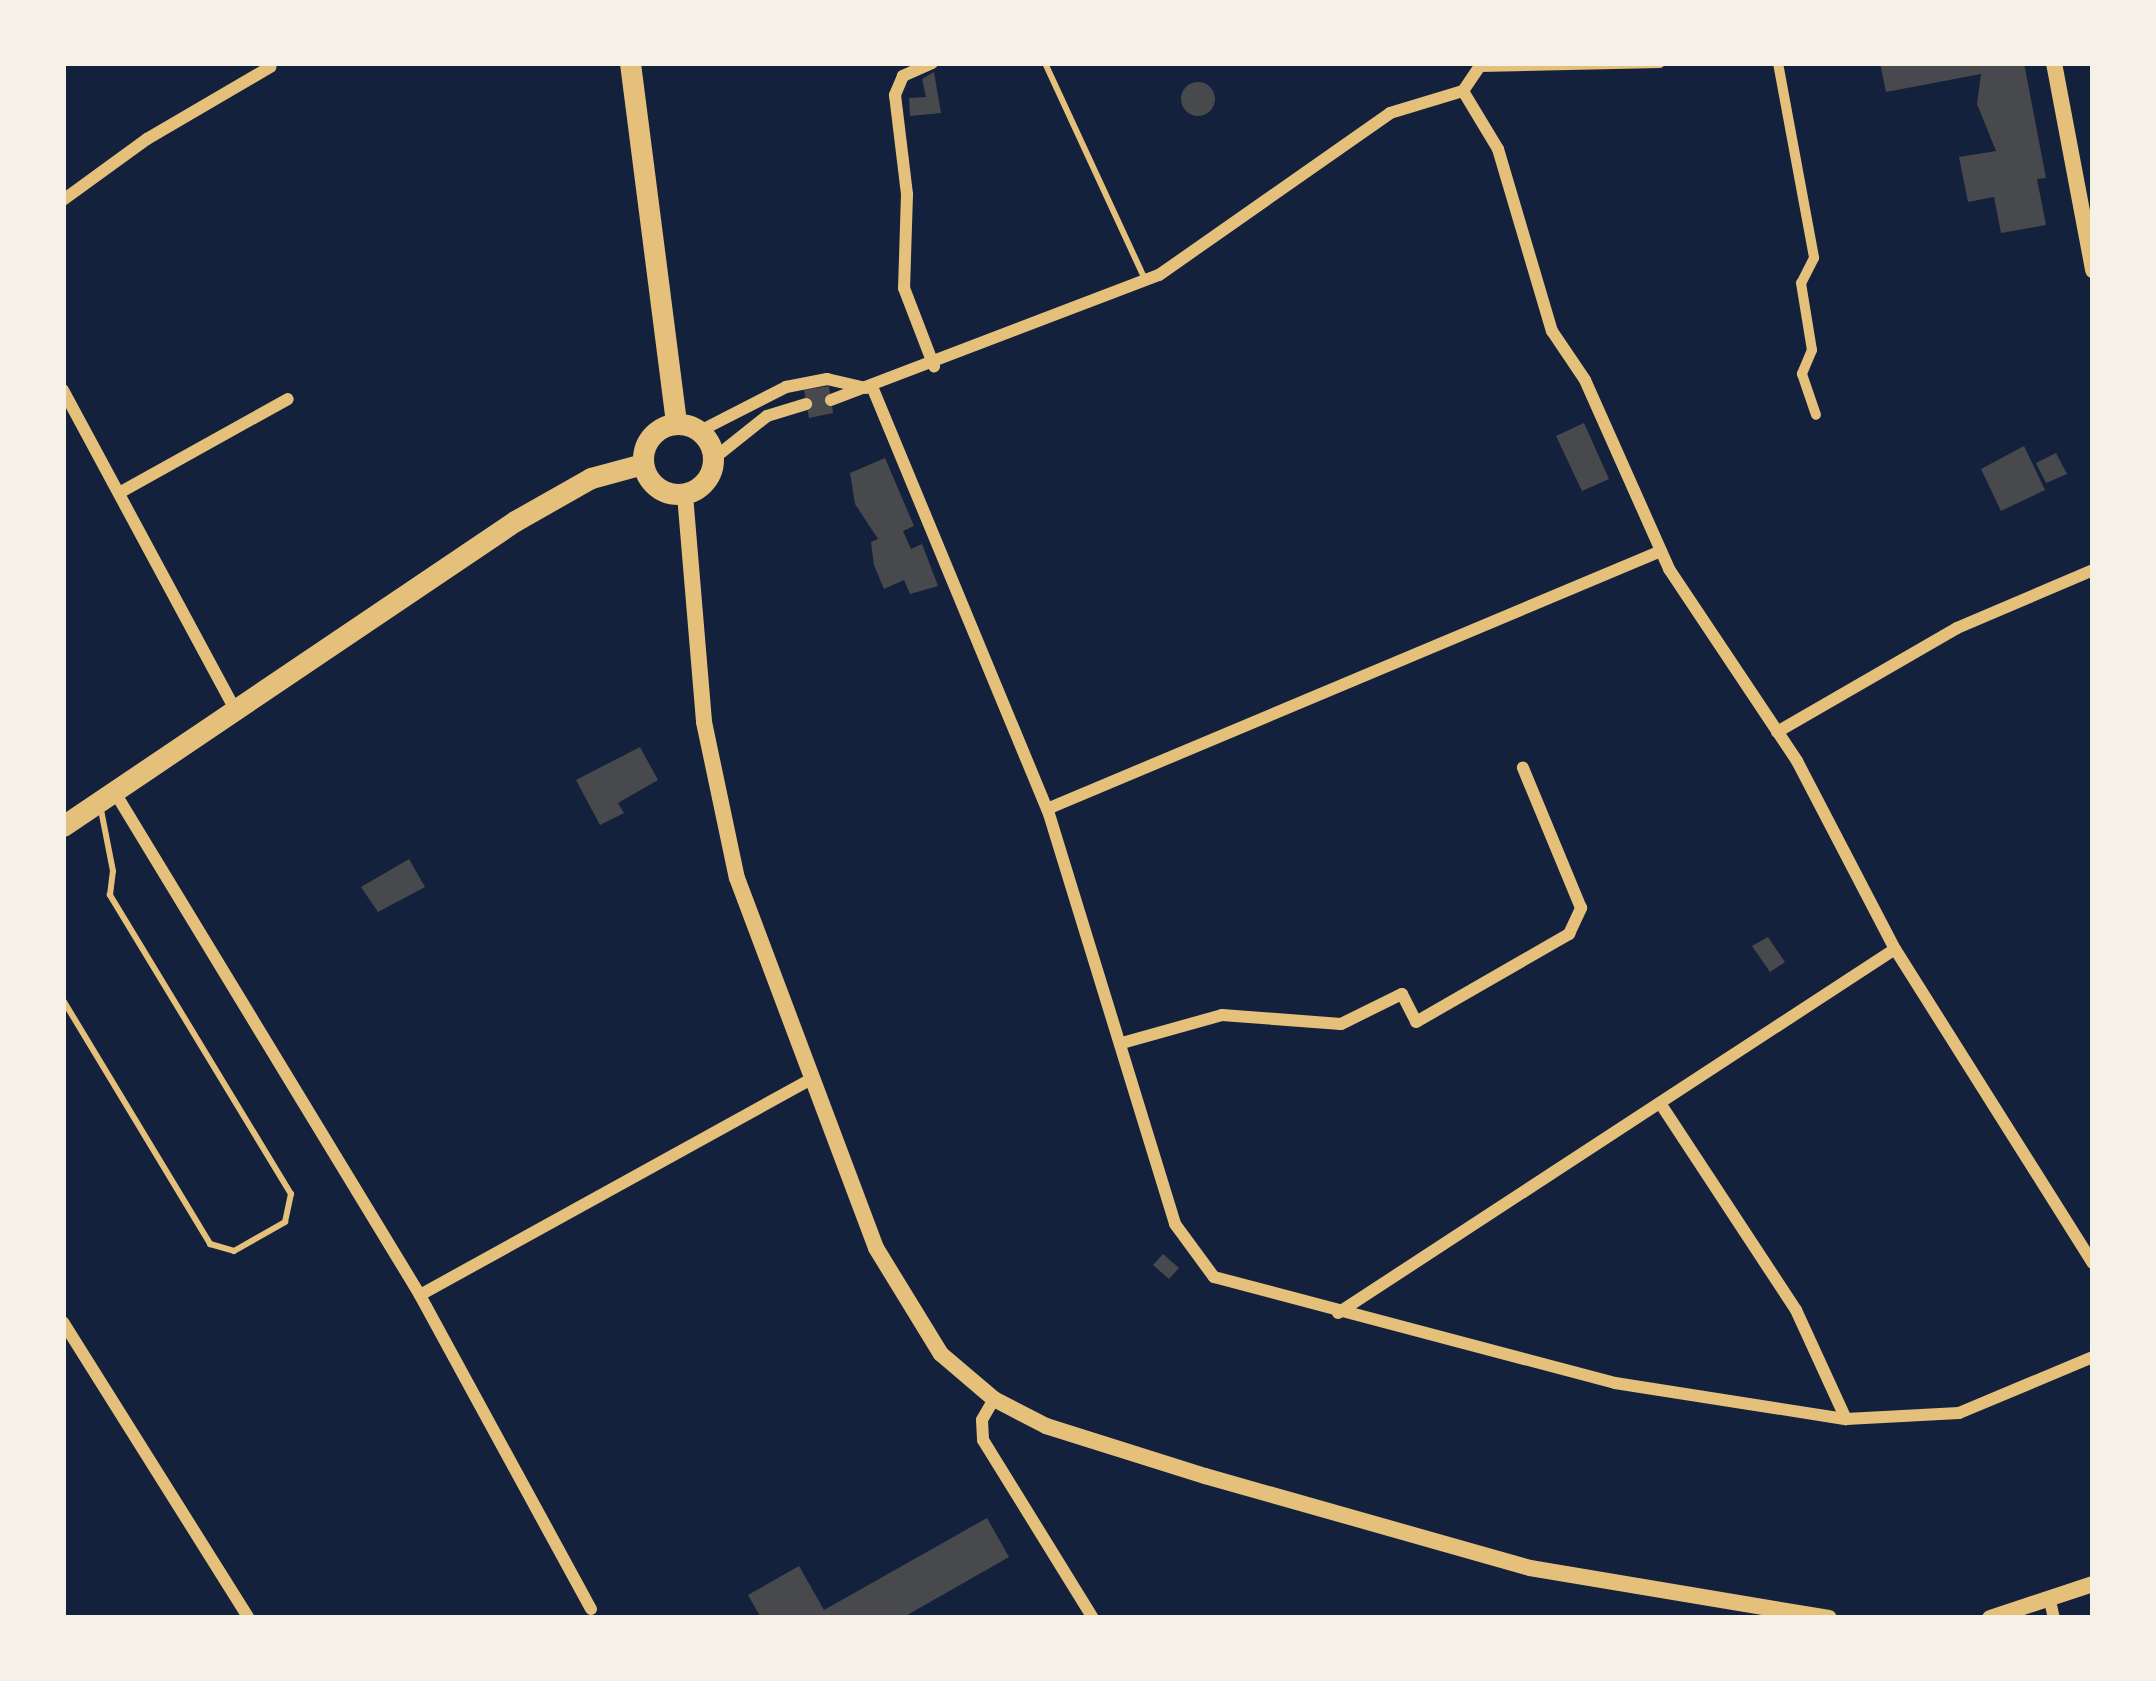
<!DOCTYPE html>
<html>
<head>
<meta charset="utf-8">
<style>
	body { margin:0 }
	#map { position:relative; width:2156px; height:1681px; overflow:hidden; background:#14213d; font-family:Rubik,sans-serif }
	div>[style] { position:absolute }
	.building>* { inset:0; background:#48494c }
	.round { border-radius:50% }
	.service>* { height:6px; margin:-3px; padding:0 3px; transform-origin:3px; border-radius:3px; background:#e5c07b }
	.pedestrian>* { height:10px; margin:-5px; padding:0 5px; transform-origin:5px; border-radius:5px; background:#e5c07b }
	.minor>* { height:12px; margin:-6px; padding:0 6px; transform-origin:6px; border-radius:6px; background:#e5c07b }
	.tertiary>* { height:16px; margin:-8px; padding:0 8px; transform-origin:8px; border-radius:8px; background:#e5c07b }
	.primary>* { height:21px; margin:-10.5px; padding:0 10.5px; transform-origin:10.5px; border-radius:10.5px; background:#e5c07b }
	.primary>.ring { margin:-10.5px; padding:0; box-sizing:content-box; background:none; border:21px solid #e5c07b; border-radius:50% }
	span { translate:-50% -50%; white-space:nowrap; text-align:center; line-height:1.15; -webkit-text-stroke:9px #f6f1e7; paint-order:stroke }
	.frame { position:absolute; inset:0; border:66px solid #f6f1e7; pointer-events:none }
</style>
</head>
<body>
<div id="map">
	<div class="building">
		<div style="clip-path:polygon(1880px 63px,2024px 63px,2046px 178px,2037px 179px,2046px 225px,2001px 233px,1994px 197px,1968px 202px,1959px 157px,1996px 151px,1977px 104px,1981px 74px,1886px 92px)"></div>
		<div style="clip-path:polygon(934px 72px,941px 113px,910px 116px,909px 98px,926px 97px,922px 79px)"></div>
		<div class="round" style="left:1181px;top:82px;width:34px;height:34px"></div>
		<div style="clip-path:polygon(829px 386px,833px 413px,809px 418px,804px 390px)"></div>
		<div style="clip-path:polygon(1584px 423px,1609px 479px,1582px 491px,1556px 436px)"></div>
		<div style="clip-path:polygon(2024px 446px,2045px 490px,2001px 511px,1981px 469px)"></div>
		<div style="clip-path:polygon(2056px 453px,2067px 474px,2046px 483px,2036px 463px)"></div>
		<div style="clip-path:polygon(885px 458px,914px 526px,903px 531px,911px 549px,922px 544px,938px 586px,910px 594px,904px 580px,884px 589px,874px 565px,871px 542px,878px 539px,855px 504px,850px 473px)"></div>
		<div style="clip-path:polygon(640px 747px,658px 780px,618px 803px,624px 813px,600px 825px,576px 780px)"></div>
		<div style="clip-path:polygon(409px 859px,425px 887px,378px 912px,361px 887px)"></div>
		<div style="clip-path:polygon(1768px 937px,1785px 962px,1770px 972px,1752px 946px)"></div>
		<div style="clip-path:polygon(1163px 1254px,1179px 1268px,1169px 1279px,1153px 1265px)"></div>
		<div style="clip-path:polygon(987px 1518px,1009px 1557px,902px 1618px,761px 1618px,748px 1595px,799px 1566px,824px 1610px)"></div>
	</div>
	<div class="service">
		<div style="left:1045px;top:63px;width:236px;rotate:65.2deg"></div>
		<div style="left:63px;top:1000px;width:285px;rotate:58.9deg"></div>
		<div style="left:210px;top:1244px;width:25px;rotate:16deg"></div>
		<div style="left:234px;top:1251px;width:59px;rotate:-29.6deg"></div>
		<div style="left:285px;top:1222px;width:29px;rotate:-78deg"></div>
		<div style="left:291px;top:1194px;width:350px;rotate:-121.2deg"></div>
		<div style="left:110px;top:895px;width:24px;rotate:-83deg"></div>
		<div style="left:113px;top:871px;width:67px;rotate:-101.1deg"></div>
	</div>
	<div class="pedestrian">
		<div style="left:1778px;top:63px;width:198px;rotate:79.5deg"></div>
		<div style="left:1814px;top:258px;width:28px;rotate:117deg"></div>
		<div style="left:1801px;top:283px;width:68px;rotate:80.7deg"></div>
		<div style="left:1812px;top:350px;width:26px;rotate:113deg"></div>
		<div style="left:1802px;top:374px;width:43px;rotate:71.1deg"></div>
		<div style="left:1480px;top:67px;width:180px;rotate:-1.3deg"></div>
	</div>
	<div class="minor">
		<div style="left:932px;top:63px;width:32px;rotate:156deg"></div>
		<div style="left:903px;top:76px;width:21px;rotate:113deg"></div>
		<div style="left:895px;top:95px;width:100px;rotate:83.1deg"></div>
		<div style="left:907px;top:194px;width:94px;rotate:91.8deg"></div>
		<div style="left:904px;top:288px;width:84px;rotate:69deg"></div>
		<div style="left:1463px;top:91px;width:68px;rotate:58.9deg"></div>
		<div style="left:1498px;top:149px;width:190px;rotate:73.5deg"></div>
		<div style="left:1552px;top:331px;width:59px;rotate:56deg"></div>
		<div style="left:1585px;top:380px;width:207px;rotate:66deg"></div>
		<div style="left:1669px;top:569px;width:231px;rotate:56.3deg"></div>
		<div style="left:1797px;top:761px;width:212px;rotate:62.5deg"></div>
		<div style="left:1895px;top:949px;width:371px;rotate:57.8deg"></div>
		<div style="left:1463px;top:91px;width:34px;rotate:-56deg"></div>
		<div style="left:63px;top:200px;width:104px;rotate:-36deg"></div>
		<div style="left:147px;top:139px;width:143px;rotate:-30.3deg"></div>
		<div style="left:873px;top:389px;width:460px;rotate:67.5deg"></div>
		<div style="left:1049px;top:814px;width:429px;rotate:72.9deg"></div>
		<div style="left:1175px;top:1224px;width:66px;rotate:53.7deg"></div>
		<div style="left:1214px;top:1277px;width:415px;rotate:14.8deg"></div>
		<div style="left:1615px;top:1383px;width:234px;rotate:8.9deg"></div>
		<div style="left:1846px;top:1419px;width:113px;rotate:-3deg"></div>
		<div style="left:1959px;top:1413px;width:145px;rotate:-22.7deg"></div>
		<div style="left:63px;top:390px;width:365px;rotate:61.7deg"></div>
		<div style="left:831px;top:400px;width:351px;rotate:-20.9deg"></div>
		<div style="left:1159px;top:275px;width:282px;rotate:-35deg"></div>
		<div style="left:1390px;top:113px;width:76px;rotate:-16.8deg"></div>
		<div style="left:700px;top:431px;width:97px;rotate:-27.1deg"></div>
		<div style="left:786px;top:387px;width:42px;rotate:-11deg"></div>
		<div style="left:827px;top:379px;width:40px;rotate:13deg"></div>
		<div style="left:713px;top:459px;width:69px;rotate:-38.5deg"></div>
		<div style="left:767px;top:416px;width:41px;rotate:-17.1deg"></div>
		<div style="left:119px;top:493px;width:193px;rotate:-29.1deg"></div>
		<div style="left:1777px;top:732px;width:208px;rotate:-30deg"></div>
		<div style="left:1957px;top:628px;width:148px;rotate:-23.1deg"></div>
		<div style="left:114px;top:791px;width:590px;rotate:58.74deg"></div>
		<div style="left:1047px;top:809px;width:666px;rotate:-22.79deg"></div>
		<div style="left:1122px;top:1043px;width:104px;rotate:-15.6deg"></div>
		<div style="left:1222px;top:1015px;width:119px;rotate:4.3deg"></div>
		<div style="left:1341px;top:1024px;width:68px;rotate:-26.2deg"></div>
		<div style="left:1402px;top:994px;width:31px;rotate:63deg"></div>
		<div style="left:1416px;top:1022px;width:177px;rotate:-29.9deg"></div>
		<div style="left:1569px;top:934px;width:29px;rotate:-65deg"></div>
		<div style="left:1581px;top:908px;width:152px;rotate:-112.5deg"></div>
		<div style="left:1660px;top:1103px;width:248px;rotate:56.7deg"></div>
		<div style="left:1796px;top:1310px;width:120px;rotate:65.4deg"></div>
		<div style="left:1338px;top:1313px;width:665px;rotate:-33.16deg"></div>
		<div style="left:63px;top:1322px;width:350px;rotate:57.9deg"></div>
		<div style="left:994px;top:1399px;width:24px;rotate:120deg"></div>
		<div style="left:982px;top:1420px;width:20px;rotate:87deg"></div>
		<div style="left:983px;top:1440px;width:209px;rotate:58.3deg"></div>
		<div style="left:2050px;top:1601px;width:17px;rotate:77deg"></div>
		<div style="left:591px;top:1609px;width:358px;rotate:-118.6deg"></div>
		<div style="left:420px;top:1295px;width:449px;rotate:-28.9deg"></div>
	</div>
	<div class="tertiary">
		<div style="left:2054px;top:63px;width:211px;rotate:79.3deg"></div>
		<div style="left:685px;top:495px;width:228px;rotate:85.2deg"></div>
		<div style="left:704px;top:722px;width:159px;rotate:78.1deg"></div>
		<div style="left:737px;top:878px;width:395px;rotate:69.4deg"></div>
		<div style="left:876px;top:1248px;width:124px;rotate:58.5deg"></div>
		<div style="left:941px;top:1354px;width:70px;rotate:40.3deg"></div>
		<div style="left:994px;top:1399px;width:59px;rotate:27.4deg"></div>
		<div style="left:1046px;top:1426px;width:167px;rotate:17.5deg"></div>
		<div style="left:1205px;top:1476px;width:338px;rotate:15.8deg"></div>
		<div style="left:1530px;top:1568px;width:303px;rotate:9.5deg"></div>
		<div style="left:1990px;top:1618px;width:108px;rotate:-18.3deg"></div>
	</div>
	<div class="primary">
		<div style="left:630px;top:63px;width:363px;rotate:82.7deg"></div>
		<div class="ring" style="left:643px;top:424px;width:49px;height:49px"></div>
		<div style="left:63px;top:826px;width:545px;rotate:-34.01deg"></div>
		<div style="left:515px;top:521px;width:87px;rotate:-29.5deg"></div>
		<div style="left:591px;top:478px;width:54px;rotate:-15.1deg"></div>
	</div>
	<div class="frame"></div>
</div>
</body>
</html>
